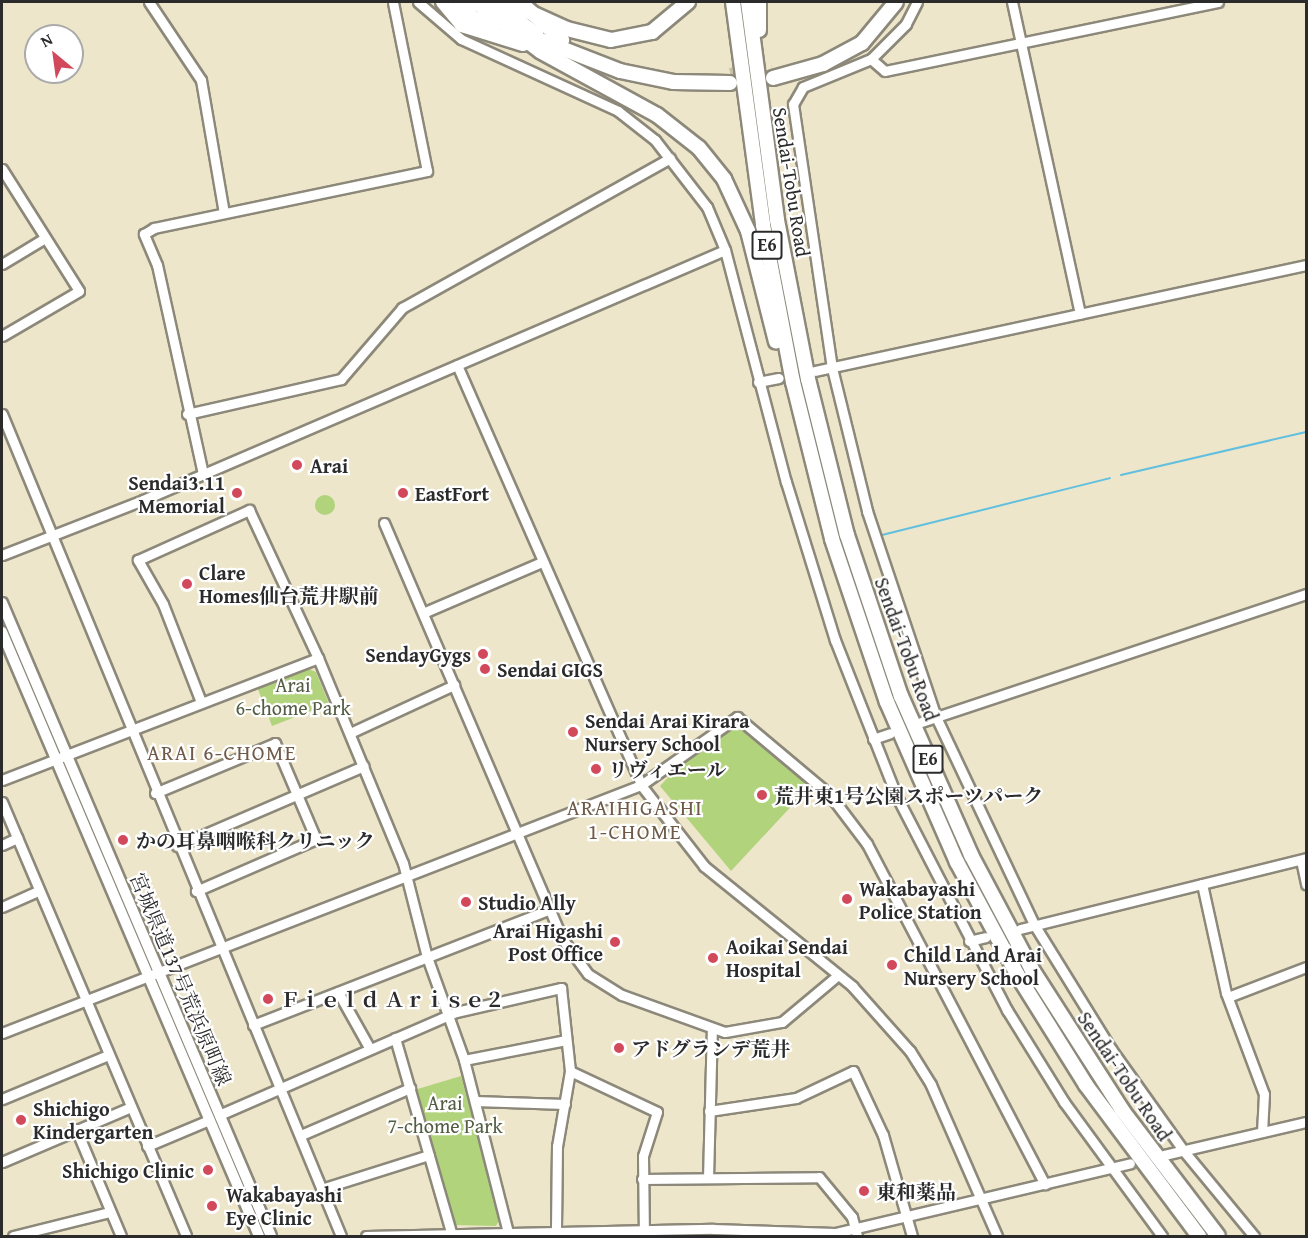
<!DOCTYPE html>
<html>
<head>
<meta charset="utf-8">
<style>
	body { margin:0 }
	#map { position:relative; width:1308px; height:1238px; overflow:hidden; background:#eee6ca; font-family:"Gentium Book Plus","Noto Serif JP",serif }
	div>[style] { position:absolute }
	.green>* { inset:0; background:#b1d37b }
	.round { border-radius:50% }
	.stream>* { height:2px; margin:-1px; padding:0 1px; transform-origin:1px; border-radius:1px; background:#61bfdf }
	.highway-tunnel>* { height:14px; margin-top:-7px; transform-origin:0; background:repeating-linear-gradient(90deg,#c7c1aa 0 14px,transparent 0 21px) }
	.roads { filter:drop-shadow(2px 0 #8c887a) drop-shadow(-2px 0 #8c887a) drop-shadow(0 2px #8c887a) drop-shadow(0 -2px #8c887a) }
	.minor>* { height:9px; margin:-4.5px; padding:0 4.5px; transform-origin:4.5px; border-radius:4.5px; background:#fff }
	.major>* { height:10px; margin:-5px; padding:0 5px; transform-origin:5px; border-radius:5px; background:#fff }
	.highway>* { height:14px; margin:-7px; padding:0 7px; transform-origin:7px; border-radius:7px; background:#fff }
	.dots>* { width:16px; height:16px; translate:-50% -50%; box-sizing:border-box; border:3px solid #fff; border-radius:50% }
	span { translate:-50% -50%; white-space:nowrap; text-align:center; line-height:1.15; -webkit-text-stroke:4.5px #fff; paint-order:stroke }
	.shield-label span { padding:2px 4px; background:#fff; border:2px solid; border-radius:4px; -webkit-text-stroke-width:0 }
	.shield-label { font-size:18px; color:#2b2b2b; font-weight:700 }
	.street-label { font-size:20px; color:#2b2b2b }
	.poi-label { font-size:20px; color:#2b2b2b; font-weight:700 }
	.left { translate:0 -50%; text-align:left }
	.right { translate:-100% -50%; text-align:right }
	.park-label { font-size:20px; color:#535d43 }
	.neighbourhood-label { font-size:21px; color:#6f5948; letter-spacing:1.5px }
	.frame { position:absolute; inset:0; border:3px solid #2b2b2b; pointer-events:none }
	.north { position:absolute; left:24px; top:24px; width:60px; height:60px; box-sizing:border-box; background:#fff; border:2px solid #aaa; border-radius:50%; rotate:331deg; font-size:16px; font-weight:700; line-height:24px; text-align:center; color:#2b2b2b }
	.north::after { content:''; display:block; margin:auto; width:21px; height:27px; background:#d1495b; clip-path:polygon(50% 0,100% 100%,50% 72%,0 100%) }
</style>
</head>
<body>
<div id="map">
	<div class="green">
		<div class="round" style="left:315px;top:495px;width:20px;height:20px"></div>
		<div style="clip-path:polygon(309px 669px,316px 672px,329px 704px,272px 726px,258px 689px)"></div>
		<div style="clip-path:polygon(738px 724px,812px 784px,731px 871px,660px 786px,683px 761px)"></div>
		<div style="clip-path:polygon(461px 1076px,500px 1219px,496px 1226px,454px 1225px,411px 1091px)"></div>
	</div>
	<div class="stream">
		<div style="left:1121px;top:475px;width:190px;rotate:-13.1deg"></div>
		<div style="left:882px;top:535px;width:235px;rotate:-14deg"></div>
	</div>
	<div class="highway-tunnel">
		<div style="left:730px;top:75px;width:42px;rotate:-6.8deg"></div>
	</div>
	<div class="roads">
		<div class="minor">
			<div style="left:149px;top:2px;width:94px;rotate:56.3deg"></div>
			<div style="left:201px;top:80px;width:135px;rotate:80.2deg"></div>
			<div style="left:418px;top:2px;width:57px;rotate:40.7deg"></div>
			<div style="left:461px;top:39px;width:173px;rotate:24.6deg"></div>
			<div style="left:618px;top:111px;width:47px;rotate:38.1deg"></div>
			<div style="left:655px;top:140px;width:85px;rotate:52.2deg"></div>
			<div style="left:707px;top:207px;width:47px;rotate:67.3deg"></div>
			<div style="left:725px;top:250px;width:240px;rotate:75.3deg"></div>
			<div style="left:786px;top:482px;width:165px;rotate:72.8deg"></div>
			<div style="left:835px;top:640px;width:169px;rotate:68.5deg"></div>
			<div style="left:897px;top:797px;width:240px;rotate:62.7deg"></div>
			<div style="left:1007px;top:1010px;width:108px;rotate:58.2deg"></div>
			<div style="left:1064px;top:1102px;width:166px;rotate:53.8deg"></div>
			<div style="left:917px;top:2px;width:25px;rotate:117deg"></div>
			<div style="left:906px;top:24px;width:49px;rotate:135deg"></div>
			<div style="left:871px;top:59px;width:74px;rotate:157.6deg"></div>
			<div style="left:803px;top:87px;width:20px;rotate:120deg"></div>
			<div style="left:793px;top:104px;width:267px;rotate:81.6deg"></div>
			<div style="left:832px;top:368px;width:147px;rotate:76.2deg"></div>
			<div style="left:867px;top:511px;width:217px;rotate:71.5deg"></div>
			<div style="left:936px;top:717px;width:231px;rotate:64.7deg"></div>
			<div style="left:1035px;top:926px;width:145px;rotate:58.3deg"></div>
			<div style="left:1111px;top:1049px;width:124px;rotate:54.5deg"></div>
			<div style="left:1183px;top:1150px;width:112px;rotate:50.5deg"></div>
			<div style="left:1012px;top:2px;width:319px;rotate:77.7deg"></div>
			<div style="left:871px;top:59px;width:18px;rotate:41deg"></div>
			<div style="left:885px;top:71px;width:340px;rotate:-11.7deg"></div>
			<div style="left:2px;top:169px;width:144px;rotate:57.7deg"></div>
			<div style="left:79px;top:291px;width:89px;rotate:149.7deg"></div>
			<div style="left:2px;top:264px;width:50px;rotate:-31.2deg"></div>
			<div style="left:457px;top:365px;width:459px;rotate:66.3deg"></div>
			<div style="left:641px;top:785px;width:103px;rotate:52.1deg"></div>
			<div style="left:704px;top:866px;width:191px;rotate:39deg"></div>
			<div style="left:852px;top:986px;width:87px;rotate:48.3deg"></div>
			<div style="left:910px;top:1051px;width:40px;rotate:58deg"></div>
			<div style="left:931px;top:1085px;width:165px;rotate:66.4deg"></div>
			<div style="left:815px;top:371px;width:502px;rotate:-12.18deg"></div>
			<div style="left:758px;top:382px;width:21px;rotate:-11deg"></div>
			<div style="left:2px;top:414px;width:889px;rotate:67.59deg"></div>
			<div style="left:187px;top:414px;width:158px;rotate:-12.8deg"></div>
			<div style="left:341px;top:379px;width:94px;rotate:-49.3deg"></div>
			<div style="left:402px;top:308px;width:307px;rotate:-29.2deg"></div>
			<div style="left:203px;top:474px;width:214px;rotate:-102.4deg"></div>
			<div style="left:157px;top:265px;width:34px;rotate:-113deg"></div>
			<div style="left:144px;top:234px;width:12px;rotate:-31deg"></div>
			<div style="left:154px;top:228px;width:279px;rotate:-11.8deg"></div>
			<div style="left:427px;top:171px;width:172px;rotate:-101.4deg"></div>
			<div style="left:384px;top:523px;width:454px;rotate:66.8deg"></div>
			<div style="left:563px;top:940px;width:42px;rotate:53.7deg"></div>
			<div style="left:588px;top:974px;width:40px;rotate:32deg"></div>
			<div style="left:622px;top:995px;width:109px;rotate:19.8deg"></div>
			<div style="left:725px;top:1032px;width:58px;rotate:-10deg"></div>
			<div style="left:782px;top:1022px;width:73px;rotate:-40deg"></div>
			<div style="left:2px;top:555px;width:151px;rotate:-21.3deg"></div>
			<div style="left:143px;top:500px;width:633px;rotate:-23.25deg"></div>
			<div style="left:423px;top:613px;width:129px;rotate:-23.2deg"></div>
			<div style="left:201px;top:702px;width:105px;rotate:-111.2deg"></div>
			<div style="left:163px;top:604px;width:51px;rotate:-119.6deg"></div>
			<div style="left:138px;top:560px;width:122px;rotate:-24.2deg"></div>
			<div style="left:249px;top:510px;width:163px;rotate:65deg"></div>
			<div style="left:318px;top:658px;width:222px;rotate:67.5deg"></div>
			<div style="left:403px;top:863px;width:97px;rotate:75.7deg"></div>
			<div style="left:427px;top:957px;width:109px;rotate:70.2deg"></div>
			<div style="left:464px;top:1060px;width:182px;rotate:75.7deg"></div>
			<div style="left:921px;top:722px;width:406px;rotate:-18.4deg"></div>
			<div style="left:350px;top:733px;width:115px;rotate:-24.8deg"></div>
			<div style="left:873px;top:739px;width:18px;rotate:-19deg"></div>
			<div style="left:2px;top:780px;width:339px;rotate:-21.1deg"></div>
			<div style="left:155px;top:793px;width:130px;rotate:-22.6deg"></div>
			<div style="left:275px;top:743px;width:104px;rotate:66.9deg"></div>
			<div style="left:316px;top:839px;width:131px;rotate:156.6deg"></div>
			<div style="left:2px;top:802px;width:471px;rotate:67deg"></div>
			<div style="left:2px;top:845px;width:17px;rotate:-25deg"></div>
			<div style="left:177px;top:846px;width:203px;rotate:-23.2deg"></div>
			<div style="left:1301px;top:860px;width:25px;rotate:78deg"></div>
			<div style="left:1202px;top:884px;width:112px;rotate:77.6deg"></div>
			<div style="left:1226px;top:993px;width:108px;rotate:69.4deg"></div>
			<div style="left:1264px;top:1094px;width:38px;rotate:93deg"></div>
			<div style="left:2px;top:907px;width:39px;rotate:-24deg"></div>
			<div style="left:1020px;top:929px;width:295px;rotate:-13.9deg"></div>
			<div style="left:969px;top:941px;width:17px;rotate:-13deg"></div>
			<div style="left:338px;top:992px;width:65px;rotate:60.7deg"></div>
			<div style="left:1228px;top:997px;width:84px;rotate:-21deg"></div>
			<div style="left:253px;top:1025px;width:319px;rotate:-21.3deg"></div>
			<div style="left:2px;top:1033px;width:685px;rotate:-21.21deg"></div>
			<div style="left:641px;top:785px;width:118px;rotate:-35.3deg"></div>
			<div style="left:737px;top:717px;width:121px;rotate:40deg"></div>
			<div style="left:830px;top:795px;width:61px;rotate:52.9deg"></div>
			<div style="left:867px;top:844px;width:384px;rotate:62.4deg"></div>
			<div style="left:395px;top:1038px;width:206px;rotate:73.9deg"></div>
			<div style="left:464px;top:1060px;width:104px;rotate:-11.1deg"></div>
			<div style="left:570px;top:1071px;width:96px;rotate:25.2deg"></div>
			<div style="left:657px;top:1112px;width:46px;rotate:107.7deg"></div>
			<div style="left:643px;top:1156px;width:77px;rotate:89.3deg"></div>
			<div style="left:2px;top:1099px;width:115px;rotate:-22.5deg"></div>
			<div style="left:475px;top:1101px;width:90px;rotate:1.9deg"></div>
			<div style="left:709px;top:1111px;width:88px;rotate:-8.5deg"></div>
			<div style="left:796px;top:1098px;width:63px;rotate:-25.3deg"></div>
			<div style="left:853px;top:1071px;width:71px;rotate:64.9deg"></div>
			<div style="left:883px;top:1135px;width:105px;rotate:74deg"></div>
			<div style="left:219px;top:1115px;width:258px;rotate:-23.5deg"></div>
			<div style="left:456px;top:1012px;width:108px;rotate:-12.9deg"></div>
			<div style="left:561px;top:988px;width:83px;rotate:83.8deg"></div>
			<div style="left:570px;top:1071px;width:76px;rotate:99.8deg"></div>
			<div style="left:557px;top:1146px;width:87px;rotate:90.7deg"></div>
			<div style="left:76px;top:1129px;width:116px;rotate:67.2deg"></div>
			<div style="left:301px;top:1135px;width:119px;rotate:-23.3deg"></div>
			<div style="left:147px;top:1146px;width:67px;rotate:-22.8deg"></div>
			<div style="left:1164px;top:1155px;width:146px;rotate:-13.1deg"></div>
			<div style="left:2px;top:1162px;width:140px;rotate:-23.1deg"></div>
			<div style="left:708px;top:1178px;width:148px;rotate:-88.5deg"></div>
			<div style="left:642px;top:1179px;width:177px;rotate:-0.6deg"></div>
			<div style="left:819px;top:1177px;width:52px;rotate:50.5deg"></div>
			<div style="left:852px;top:1217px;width:20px;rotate:75deg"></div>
			<div style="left:321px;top:1189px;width:113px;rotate:-17.5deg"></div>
			<div style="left:13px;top:1236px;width:100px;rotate:-13.9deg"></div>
			<div style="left:366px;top:1236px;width:347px;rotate:-1.2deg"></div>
			<div style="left:713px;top:1229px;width:122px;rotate:1.9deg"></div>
			<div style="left:835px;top:1233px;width:303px;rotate:-13.3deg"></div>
		</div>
		<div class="major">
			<div style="left:2px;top:603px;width:688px;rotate:66.98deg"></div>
			<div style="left:2px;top:632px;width:656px;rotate:66.95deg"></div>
		</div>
		<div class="highway">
			<div style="left:443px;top:2px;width:30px;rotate:50deg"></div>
			<div style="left:462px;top:25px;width:6px;rotate:9deg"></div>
			<div style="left:460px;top:2px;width:20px;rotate:53deg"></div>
			<div style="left:472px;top:18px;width:24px;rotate:17deg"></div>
			<div style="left:475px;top:2px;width:81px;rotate:37deg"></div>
			<div style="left:540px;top:51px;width:133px;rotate:28.7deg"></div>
			<div style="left:657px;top:115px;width:53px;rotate:38.2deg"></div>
			<div style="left:699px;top:148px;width:40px;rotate:51deg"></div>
			<div style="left:724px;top:179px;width:57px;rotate:65.2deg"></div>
			<div style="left:748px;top:231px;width:114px;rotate:75.8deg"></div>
			<div style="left:493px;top:2px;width:54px;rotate:36.7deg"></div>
			<div style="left:507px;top:2px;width:66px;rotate:24.2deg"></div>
			<div style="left:567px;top:29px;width:45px;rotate:14deg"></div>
			<div style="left:611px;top:40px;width:42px;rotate:-11deg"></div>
			<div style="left:652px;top:32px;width:47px;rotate:-39.8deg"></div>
			<div style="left:520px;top:2px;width:57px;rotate:42.1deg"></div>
			<div style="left:733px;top:2px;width:225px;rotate:82.3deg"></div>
			<div style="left:763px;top:225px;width:160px;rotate:79.2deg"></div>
			<div style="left:793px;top:382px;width:162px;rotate:76deg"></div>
			<div style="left:832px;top:539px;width:172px;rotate:71.4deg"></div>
			<div style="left:887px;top:702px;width:175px;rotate:66.4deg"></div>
			<div style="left:957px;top:862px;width:129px;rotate:61.8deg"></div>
			<div style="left:1018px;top:976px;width:128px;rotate:58deg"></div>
			<div style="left:1086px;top:1085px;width:189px;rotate:53.2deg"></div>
			<div style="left:748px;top:2px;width:220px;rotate:82.4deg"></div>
			<div style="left:777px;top:220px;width:162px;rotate:79deg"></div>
			<div style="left:808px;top:379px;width:161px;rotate:76deg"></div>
			<div style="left:847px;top:535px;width:170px;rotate:71.5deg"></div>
			<div style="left:901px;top:696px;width:174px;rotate:66.2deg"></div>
			<div style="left:971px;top:855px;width:128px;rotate:62deg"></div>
			<div style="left:1031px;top:968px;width:169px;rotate:57.3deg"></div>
			<div style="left:1122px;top:1110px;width:158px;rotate:52.7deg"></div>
			<div style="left:759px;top:2px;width:28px;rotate:90deg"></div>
			<div style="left:462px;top:25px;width:64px;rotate:17.3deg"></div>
			<div style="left:525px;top:34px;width:102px;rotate:21.3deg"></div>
			<div style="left:620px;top:71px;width:54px;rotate:11.7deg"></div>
			<div style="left:673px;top:82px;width:57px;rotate:1deg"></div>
			<div style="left:773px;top:78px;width:52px;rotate:-15.6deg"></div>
			<div style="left:823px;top:64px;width:44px;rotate:-28.3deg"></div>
			<div style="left:862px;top:43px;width:53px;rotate:-50.3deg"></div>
		</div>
	</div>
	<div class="dots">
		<div style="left:297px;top:465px;background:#d1495b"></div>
		<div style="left:237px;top:493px;background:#d1495b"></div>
		<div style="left:403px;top:493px;background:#d1495b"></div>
		<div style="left:187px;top:584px;background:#d1495b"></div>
		<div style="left:483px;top:654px;background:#d1495b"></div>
		<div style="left:485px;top:669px;background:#d1495b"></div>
		<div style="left:573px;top:732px;background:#d1495b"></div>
		<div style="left:596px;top:769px;background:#d1495b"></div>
		<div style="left:762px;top:795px;background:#d1495b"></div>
		<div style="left:123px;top:840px;background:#d1495b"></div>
		<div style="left:847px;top:899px;background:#d1495b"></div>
		<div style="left:466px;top:902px;background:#d1495b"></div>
		<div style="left:615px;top:942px;background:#d1495b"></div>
		<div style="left:713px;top:958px;background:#d1495b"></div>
		<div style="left:892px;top:965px;background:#d1495b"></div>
		<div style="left:268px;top:999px;background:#d1495b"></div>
		<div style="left:619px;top:1048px;background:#d1495b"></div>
		<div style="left:21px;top:1120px;background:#d1495b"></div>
		<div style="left:208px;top:1170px;background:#d1495b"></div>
		<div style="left:864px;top:1191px;background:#d1495b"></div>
		<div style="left:212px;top:1206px;background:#d1495b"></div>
	</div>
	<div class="shield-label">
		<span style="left:767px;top:245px">E6</span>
		<span style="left:928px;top:759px">E6</span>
	</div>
	<div class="street-label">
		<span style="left:792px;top:182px;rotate:81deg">Sendai-Tobu Road</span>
		<span style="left:907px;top:649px;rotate:70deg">Sendai-Tobu Road</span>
		<span style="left:181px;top:979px;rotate:67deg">宮城県道137号荒浜原町線</span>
		<span style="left:1125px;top:1076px;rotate:56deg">Sendai-Tobu Road</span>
	</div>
	<div class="poi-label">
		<span class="left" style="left:310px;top:465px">Arai</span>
		<span class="right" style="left:225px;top:494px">Sendai3.11<br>Memorial</span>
		<span class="left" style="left:415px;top:493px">EastFort</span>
		<span class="left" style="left:199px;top:584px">Clare<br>Homes仙台荒井駅前</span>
		<span class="right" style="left:471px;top:654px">SendayGygs</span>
		<span class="left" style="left:497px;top:669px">Sendai GIGS</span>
		<span class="left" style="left:585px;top:732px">Sendai Arai Kirara<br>Nursery School</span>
		<span class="left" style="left:608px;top:769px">リヴィエール</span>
		<span class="left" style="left:774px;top:795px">荒井東1号公園スポーツパーク</span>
		<span class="left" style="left:136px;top:840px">かの耳鼻咽喉科クリニック</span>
		<span class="left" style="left:859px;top:900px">Wakabayashi<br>Police Station</span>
		<span class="left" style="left:478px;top:902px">Studio Ally</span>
		<span class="right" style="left:603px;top:942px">Arai Higashi<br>Post Office</span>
		<span class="left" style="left:726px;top:958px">Aoikai Sendai<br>Hospital</span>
		<span class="left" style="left:904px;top:966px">Child Land Arai<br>Nursery School</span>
		<span class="left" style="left:280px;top:999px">Ｆｉｅｌｄ Ａｒｉｓｅ２</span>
		<span class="left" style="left:631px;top:1048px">アドグランデ荒井</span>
		<span class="left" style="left:33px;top:1120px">Shichigo<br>Kindergarten</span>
		<span class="right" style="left:194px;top:1170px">Shichigo Clinic</span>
		<span class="left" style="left:876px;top:1191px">東和薬品</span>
		<span class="left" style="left:226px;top:1206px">Wakabayashi<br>Eye Clinic</span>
	</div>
	<div class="park-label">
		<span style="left:293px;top:696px">Arai<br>6-chome Park</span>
		<span style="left:445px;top:1114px">Arai<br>7-chome Park</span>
	</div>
	<div class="neighbourhood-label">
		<span style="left:222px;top:753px">ARAI 6-CHOME</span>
		<span style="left:635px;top:820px">ARAIHIGASHI<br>1-CHOME</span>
	</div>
	<div class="frame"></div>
	<div class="north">N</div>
</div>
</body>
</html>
